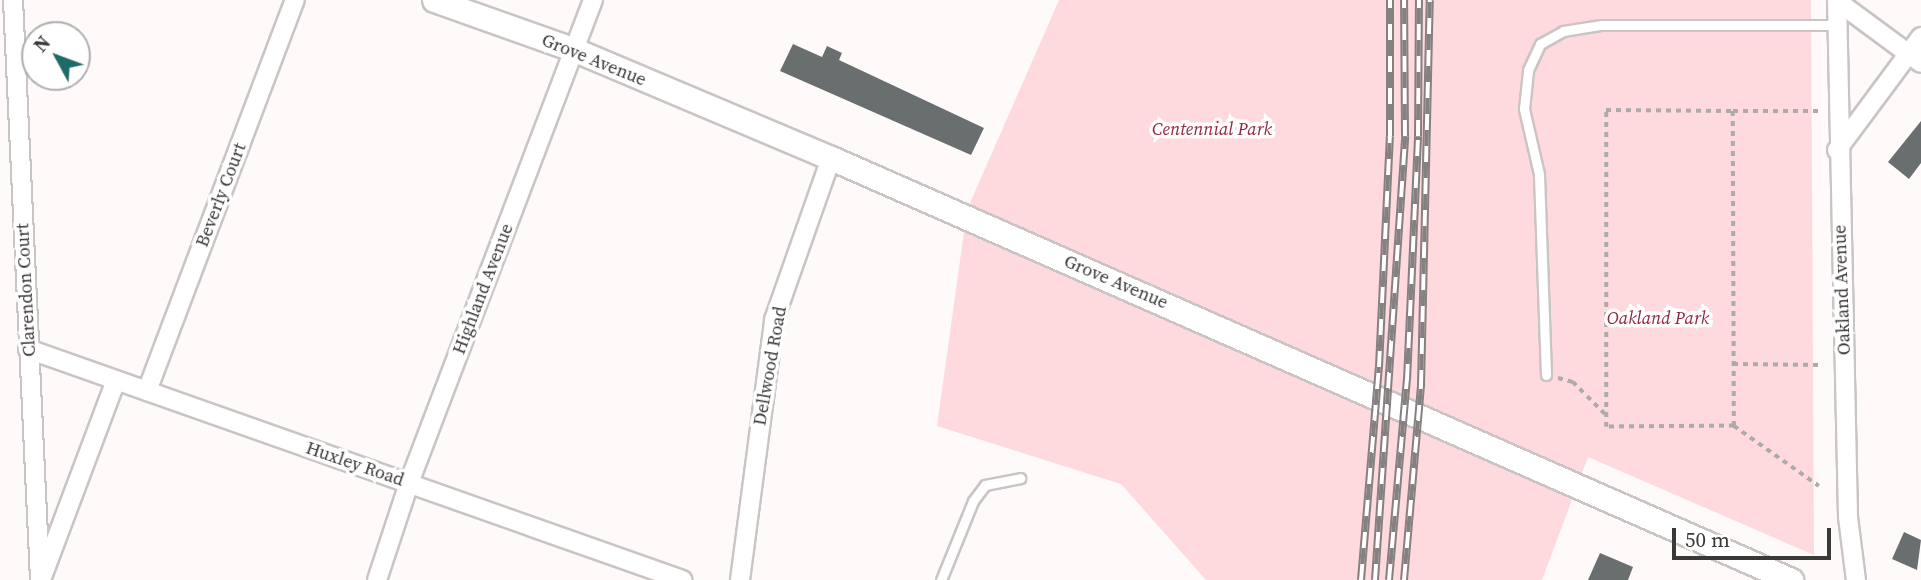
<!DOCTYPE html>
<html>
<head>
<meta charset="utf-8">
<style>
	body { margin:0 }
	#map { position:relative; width:1921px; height:580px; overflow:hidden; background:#fffafa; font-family:"Source Serif 4",serif }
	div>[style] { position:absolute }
	.green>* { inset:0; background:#fed9dd }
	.building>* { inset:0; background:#696f6e }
	.path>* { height:3.5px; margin-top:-1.75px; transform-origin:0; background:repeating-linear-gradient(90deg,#aeaaaa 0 5px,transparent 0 10px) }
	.roads { filter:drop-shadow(2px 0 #cac4c4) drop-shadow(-2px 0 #cac4c4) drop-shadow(0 2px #cac4c4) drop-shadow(0 -2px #cac4c4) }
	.lane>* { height:9px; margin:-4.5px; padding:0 4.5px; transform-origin:4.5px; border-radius:4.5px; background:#fff }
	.street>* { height:18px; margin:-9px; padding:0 9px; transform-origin:9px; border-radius:9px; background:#fff }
	.secondary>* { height:23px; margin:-11.5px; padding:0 11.5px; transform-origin:11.5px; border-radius:11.5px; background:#fff }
	.rail>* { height:8px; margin-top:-4px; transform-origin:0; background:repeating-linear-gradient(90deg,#fff 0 16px,#858181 0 32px); box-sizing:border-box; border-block:2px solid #858181 }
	span { translate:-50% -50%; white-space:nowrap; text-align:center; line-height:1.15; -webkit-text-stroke:7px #fff; paint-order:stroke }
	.street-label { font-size:18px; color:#3b3838 }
	.park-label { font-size:18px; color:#922540; font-style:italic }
	.north { position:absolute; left:21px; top:21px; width:70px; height:70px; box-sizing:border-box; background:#fff; border:2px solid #b1afaf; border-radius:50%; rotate:311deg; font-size:19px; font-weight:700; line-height:28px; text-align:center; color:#3b3838 }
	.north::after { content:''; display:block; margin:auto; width:24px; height:32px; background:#206b68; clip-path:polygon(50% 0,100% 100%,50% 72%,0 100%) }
	.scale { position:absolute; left:1672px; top:528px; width:159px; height:32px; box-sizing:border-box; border:4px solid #3b3838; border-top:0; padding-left:9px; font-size:21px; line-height:24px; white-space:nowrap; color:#3b3838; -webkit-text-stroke:5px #fff; paint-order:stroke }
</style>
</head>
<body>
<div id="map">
	<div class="green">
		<div style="clip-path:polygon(1059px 0,1811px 0,1814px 555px,1588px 457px,1542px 580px,1206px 580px,1121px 484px,937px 426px,967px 210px)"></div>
	</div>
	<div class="building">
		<div style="clip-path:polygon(793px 44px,822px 57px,827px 46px,842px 53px,839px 60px,984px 128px,971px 155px,780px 71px)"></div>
		<div style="clip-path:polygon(1921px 121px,1921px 163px,1909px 179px,1888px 162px)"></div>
		<div style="clip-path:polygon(1904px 532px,1921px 540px,1917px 570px,1892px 559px)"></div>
		<div style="clip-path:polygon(1600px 553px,1633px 567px,1628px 580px,1588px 580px)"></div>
	</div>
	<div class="path">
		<div style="left:1606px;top:110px;width:127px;rotate:0.5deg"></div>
		<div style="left:1733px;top:111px;width:315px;rotate:89.8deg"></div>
		<div style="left:1734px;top:426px;width:128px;rotate:179.6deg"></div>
		<div style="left:1606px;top:427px;width:317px;rotate:-90deg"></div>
		<div style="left:1733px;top:111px;width:89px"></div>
		<div style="left:1733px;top:364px;width:85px;rotate:0.7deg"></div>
		<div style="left:1558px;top:378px;width:16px;rotate:15deg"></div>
		<div style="left:1573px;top:382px;width:47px;rotate:45deg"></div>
		<div style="left:1734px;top:426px;width:104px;rotate:35.2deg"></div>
	</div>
	<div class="roads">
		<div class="lane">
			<div style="left:1546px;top:375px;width:201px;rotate:-92deg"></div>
			<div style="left:1539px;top:174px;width:67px;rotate:-103deg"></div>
			<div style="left:1524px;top:109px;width:39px;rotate:-84deg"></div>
			<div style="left:1528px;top:70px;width:29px;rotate:-65deg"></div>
			<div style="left:1540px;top:44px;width:26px;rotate:-29deg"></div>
			<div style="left:1563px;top:31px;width:39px;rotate:-9deg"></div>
			<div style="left:1602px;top:25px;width:235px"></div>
			<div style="left:941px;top:580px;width:85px;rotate:-67.9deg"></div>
			<div style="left:973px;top:501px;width:20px;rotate:-53deg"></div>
			<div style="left:985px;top:485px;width:36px;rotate:-11deg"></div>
		</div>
		<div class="street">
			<div style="left:13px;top:0;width:581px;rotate:87.33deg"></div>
			<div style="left:1837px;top:0;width:517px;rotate:88.78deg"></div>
			<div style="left:1848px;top:517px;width:64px;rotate:82.8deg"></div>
			<div style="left:1837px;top:1px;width:104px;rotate:36.4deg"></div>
			<div style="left:1837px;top:150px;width:141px;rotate:-53.4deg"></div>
			<div style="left:28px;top:349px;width:694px;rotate:19.45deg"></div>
			<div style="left:147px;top:391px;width:418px;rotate:-69.3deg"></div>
			<div style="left:42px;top:577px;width:210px;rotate:-69.4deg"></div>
			<div style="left:377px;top:580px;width:102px;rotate:-71.7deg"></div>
			<div style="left:409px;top:483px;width:517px;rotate:-69.15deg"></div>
			<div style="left:740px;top:580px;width:262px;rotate:-82.5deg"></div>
			<div style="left:774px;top:320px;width:172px;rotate:-70.6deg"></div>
		</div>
		<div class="secondary">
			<div style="left:434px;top:0;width:150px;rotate:19.5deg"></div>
			<div style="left:575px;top:50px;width:278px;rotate:22.9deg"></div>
			<div style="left:831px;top:158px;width:1049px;rotate:23.73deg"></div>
		</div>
	</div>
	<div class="rail">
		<div style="left:1361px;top:580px;width:214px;rotate:-85.2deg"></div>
		<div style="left:1379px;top:367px;width:231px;rotate:-87.3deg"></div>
		<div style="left:1390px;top:136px;width:136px;rotate:-90deg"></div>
		<div style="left:1375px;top:580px;width:445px;rotate:-86.1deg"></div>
		<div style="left:1405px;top:136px;width:136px;rotate:-90.4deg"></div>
		<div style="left:1389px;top:580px;width:201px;rotate:-84.9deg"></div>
		<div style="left:1407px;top:380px;width:244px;rotate:-87.4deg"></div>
		<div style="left:1418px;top:136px;width:136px;rotate:-89.6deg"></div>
		<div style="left:1404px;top:580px;width:195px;rotate:-85deg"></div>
		<div style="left:1421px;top:386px;width:386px;rotate:-88.7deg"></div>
	</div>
	<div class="street-label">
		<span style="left:594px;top:60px;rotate:22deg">Grove Avenue</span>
		<span style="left:221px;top:195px;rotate:-69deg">Beverly Court</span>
		<span style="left:1116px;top:282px;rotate:23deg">Grove Avenue</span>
		<span style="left:483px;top:289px;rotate:-69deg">Highland Avenue</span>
		<span style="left:26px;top:290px;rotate:-93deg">Clarendon Court</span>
		<span style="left:1842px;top:290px;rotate:-92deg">Oakland Avenue</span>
		<span style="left:770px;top:366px;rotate:-80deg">Dellwood Road</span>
		<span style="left:355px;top:464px;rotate:19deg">Huxley Road</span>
	</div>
	<div class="park-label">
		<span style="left:1212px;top:129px">Centennial Park</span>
		<span style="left:1658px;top:318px">Oakland Park</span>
	</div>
	<div class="north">N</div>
	<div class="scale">50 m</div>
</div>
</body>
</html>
